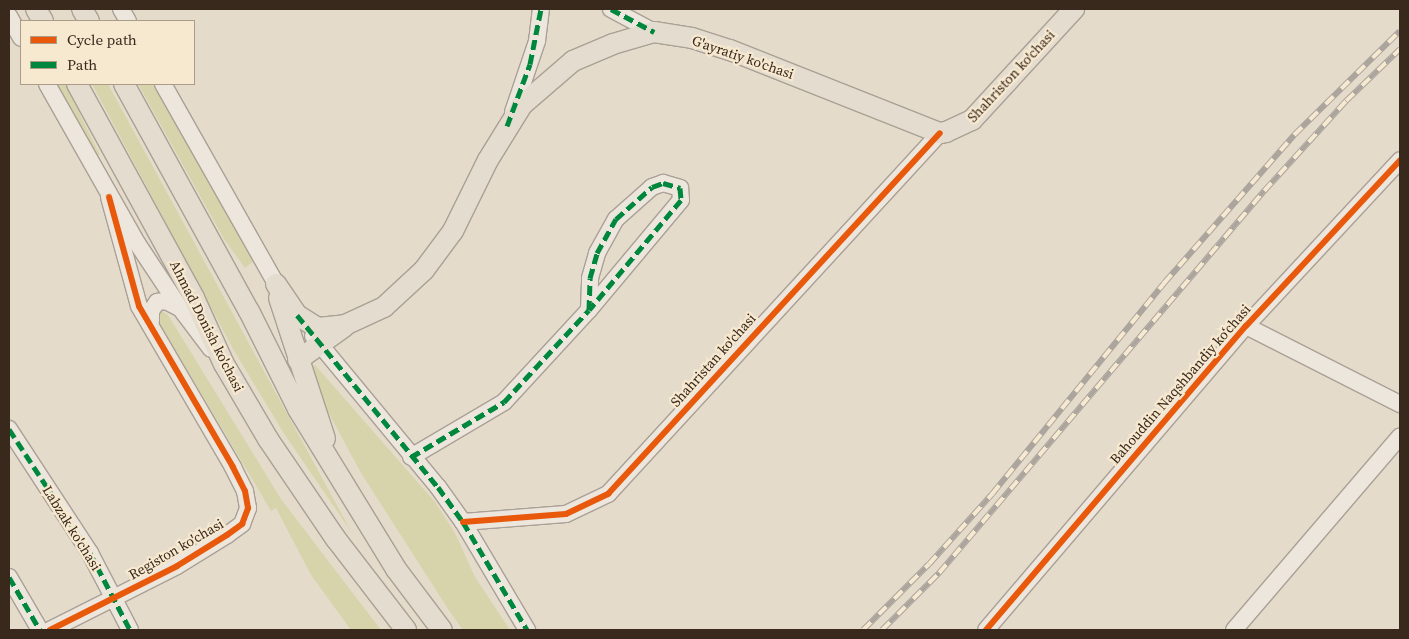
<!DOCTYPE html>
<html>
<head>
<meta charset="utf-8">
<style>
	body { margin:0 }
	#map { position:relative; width:1409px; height:639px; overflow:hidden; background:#e5dbcb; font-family:"Source Serif 4",serif }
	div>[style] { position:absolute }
	.green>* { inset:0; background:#d7d4ac }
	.roads { filter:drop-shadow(1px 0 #aaa095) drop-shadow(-1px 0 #aaa095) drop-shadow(0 1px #aaa095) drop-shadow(0 -1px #aaa095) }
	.minor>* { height:16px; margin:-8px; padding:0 8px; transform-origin:8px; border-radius:8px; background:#ece6dd }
	.major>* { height:20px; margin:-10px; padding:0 10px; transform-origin:10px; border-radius:10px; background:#e4dcce }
	.rail>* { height:5.5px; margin-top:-2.75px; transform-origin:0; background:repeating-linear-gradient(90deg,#f7e9d0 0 11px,#aca59d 0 22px); box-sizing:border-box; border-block:1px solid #aca59d }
	.quiet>* { height:5px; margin-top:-2.5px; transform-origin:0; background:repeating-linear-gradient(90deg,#00873e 0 10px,transparent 0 15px) }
	.cycleway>* { height:6px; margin:-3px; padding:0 3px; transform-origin:3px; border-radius:3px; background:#e8590c }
	span { translate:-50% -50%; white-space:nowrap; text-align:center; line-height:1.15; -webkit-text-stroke:4.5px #f7e9d0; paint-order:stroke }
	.street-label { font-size:14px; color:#39281c }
	.frame { position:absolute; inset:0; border:10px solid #39281c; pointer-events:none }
	.legend { position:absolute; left:20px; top:20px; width:175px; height:65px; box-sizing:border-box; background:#f7e9d0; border:1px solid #ab9c88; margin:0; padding:6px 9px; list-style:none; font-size:15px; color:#39281c }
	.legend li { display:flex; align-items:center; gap:10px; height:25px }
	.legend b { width:25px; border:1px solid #ab9c88 }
</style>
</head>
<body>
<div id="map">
	<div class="green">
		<div style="clip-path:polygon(55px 84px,65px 84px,100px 155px,93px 157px)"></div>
		<div style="clip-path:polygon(92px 84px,108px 84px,352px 533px,283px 432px,233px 349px)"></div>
		<div style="clip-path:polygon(138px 84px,155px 84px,236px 224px,255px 260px,245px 268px,224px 239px)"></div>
		<div style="clip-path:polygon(162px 311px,168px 315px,281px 499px,381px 630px,351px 630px,311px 575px,276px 508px,271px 511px,157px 319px)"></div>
		<div style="clip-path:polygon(315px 365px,435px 502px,455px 533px,475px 577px,510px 630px,463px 630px,450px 612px,361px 473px,326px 408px,311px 366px)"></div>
	</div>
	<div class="roads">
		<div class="minor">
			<div style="left:121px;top:9px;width:14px;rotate:60deg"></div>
			<div style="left:611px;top:9px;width:49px;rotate:28.1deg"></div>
			<div style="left:9px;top:16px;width:25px;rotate:61deg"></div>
			<div style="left:47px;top:84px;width:183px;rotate:60.5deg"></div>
			<div style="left:137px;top:243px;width:78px;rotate:56.5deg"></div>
			<div style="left:180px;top:308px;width:51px;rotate:52.9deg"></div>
			<div style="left:163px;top:84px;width:230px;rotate:60.5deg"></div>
			<div style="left:513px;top:112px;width:75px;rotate:-71.3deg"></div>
			<div style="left:537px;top:41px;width:32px;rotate:-83deg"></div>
			<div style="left:151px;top:321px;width:10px;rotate:-90deg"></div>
			<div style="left:151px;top:311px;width:11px;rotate:-56deg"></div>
			<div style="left:157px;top:302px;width:9px;rotate:-6deg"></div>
			<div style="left:166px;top:301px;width:16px;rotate:27deg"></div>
			<div style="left:1246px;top:326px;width:173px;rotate:26.9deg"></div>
			<div style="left:313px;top:336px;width:196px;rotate:50.4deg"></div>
			<div style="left:438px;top:487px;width:43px;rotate:54.5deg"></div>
			<div style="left:463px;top:522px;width:126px;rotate:59.3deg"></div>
			<div style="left:9px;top:429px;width:148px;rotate:56.8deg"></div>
			<div style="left:90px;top:553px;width:87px;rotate:62.5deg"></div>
			<div style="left:411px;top:457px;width:108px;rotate:-30.6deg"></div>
			<div style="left:504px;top:402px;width:125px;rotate:-47.3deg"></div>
			<div style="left:589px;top:310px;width:32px;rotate:-88deg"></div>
			<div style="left:590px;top:278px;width:26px;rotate:-74deg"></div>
			<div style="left:597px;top:253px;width:39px;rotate:-61deg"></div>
			<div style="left:616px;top:219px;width:48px;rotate:-41.6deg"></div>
			<div style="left:652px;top:187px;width:12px;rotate:-20deg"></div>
			<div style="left:663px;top:183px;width:18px;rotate:16deg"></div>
			<div style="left:680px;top:188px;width:12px;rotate:85deg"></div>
			<div style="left:681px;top:200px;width:143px;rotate:129.9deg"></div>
			<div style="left:463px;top:522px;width:103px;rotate:-4.4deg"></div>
			<div style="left:566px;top:514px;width:47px;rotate:-25.5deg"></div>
			<div style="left:608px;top:494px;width:490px;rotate:-47.4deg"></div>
			<div style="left:9px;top:577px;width:61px;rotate:59.7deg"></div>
			<div style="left:50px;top:630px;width:142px;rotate:-26.7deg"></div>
			<div style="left:177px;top:566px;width:59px;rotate:-31.8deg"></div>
			<div style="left:227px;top:535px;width:19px;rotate:-36deg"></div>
			<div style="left:242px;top:524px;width:17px;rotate:-69deg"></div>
			<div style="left:248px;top:508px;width:17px;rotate:-100deg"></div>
			<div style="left:245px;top:491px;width:27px;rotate:-117deg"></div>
			<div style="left:233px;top:467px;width:186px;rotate:-120.3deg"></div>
			<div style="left:139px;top:306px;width:113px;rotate:-105.4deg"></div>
			<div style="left:986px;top:630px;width:400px;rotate:-49.5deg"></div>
			<div style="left:1246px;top:326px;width:226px;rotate:-47.1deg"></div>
			<div style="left:1234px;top:630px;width:255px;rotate:-49.4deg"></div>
		</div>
		<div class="major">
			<div style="left:36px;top:9px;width:14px;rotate:60deg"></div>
			<div style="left:82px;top:9px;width:14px;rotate:60deg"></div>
			<div style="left:77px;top:84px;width:244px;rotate:61.3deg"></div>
			<div style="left:194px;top:298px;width:72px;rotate:65.6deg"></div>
			<div style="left:224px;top:364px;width:87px;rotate:59.6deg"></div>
			<div style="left:268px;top:439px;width:121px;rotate:55.8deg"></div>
			<div style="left:336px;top:539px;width:115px;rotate:52.4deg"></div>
			<div style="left:124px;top:84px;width:259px;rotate:61.2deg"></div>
			<div style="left:249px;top:311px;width:110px;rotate:63.4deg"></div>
			<div style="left:298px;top:409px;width:188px;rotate:58.5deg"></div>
			<div style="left:396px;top:569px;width:76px;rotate:53deg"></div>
			<div style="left:276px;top:284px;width:37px;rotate:56deg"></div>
			<div style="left:297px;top:315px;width:25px;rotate:32deg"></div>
			<div style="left:318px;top:328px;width:27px;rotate:-6deg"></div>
			<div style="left:345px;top:325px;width:43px;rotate:-24.8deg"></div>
			<div style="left:384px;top:307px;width:54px;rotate:-42.8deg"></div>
			<div style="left:424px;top:270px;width:49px;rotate:-53.4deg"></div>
			<div style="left:453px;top:231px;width:79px;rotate:-63.8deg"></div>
			<div style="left:488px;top:160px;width:65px;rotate:-58.3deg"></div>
			<div style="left:522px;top:105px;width:67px;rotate:-40.8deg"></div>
			<div style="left:573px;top:61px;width:43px;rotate:-23deg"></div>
			<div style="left:613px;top:44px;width:43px;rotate:-16.3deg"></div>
			<div style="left:654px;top:32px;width:38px;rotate:9deg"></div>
			<div style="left:692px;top:38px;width:40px;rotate:18deg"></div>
			<div style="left:730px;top:50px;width:226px;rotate:21.6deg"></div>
			<div style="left:940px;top:133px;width:6px;rotate:-9deg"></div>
			<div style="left:946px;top:132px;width:29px;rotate:-25deg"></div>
			<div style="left:972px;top:120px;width:151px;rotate:-47.4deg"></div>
			<div style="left:279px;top:298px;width:148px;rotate:71.9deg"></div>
			<div style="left:298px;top:360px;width:57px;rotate:-35.7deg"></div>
		</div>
	</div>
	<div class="rail">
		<div style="left:863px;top:630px;width:93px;rotate:-45deg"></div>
		<div style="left:929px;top:564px;width:94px;rotate:-48deg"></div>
		<div style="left:992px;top:494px;width:272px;rotate:-50.8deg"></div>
		<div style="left:1164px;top:283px;width:197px;rotate:-48.7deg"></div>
		<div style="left:1294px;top:135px;width:148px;rotate:-44.5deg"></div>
		<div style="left:882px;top:630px;width:81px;rotate:-45deg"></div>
		<div style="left:939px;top:573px;width:502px;rotate:-49.61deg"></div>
		<div style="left:1264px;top:191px;width:122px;rotate:-47.7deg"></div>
		<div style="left:1346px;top:101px;width:75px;rotate:-43.9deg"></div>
	</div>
	<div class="quiet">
		<div style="left:611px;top:9px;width:49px;rotate:28.1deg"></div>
		<div style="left:507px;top:126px;width:66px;rotate:-69.6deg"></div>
		<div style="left:530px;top:64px;width:56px;rotate:-78.7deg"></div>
		<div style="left:297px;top:315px;width:222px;rotate:50.7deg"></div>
		<div style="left:438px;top:487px;width:43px;rotate:54.5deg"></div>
		<div style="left:463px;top:522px;width:126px;rotate:59.3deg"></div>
		<div style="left:9px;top:429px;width:148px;rotate:56.8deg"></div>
		<div style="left:90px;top:553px;width:87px;rotate:62.5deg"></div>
		<div style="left:411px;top:457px;width:108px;rotate:-30.6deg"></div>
		<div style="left:504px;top:402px;width:125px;rotate:-47.3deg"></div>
		<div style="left:589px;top:310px;width:32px;rotate:-88deg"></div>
		<div style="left:590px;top:278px;width:26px;rotate:-74deg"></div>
		<div style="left:597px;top:253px;width:39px;rotate:-61deg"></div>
		<div style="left:616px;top:219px;width:48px;rotate:-41.6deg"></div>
		<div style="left:652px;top:187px;width:12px;rotate:-20deg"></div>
		<div style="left:663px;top:183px;width:18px;rotate:16deg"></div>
		<div style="left:680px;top:188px;width:12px;rotate:85deg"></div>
		<div style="left:681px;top:200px;width:143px;rotate:129.9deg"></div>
		<div style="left:9px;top:577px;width:61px;rotate:59.7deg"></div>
	</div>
	<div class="cycleway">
		<div style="left:463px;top:522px;width:103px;rotate:-4.4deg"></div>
		<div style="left:566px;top:514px;width:47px;rotate:-25.5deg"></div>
		<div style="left:608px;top:494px;width:490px;rotate:-47.4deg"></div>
		<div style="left:50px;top:630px;width:142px;rotate:-26.7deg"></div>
		<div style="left:177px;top:566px;width:59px;rotate:-31.8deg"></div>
		<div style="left:227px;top:535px;width:19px;rotate:-36deg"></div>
		<div style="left:242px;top:524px;width:17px;rotate:-69deg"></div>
		<div style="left:248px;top:508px;width:17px;rotate:-100deg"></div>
		<div style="left:245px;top:491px;width:27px;rotate:-117deg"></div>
		<div style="left:233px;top:467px;width:186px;rotate:-120.3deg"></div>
		<div style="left:139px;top:306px;width:113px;rotate:-105.4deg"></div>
		<div style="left:986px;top:630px;width:400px;rotate:-49.5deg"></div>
		<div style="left:1246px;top:326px;width:226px;rotate:-47.1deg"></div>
	</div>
	<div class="street-label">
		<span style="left:743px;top:57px;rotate:19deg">G'ayratiy ko'chasi</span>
		<span style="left:1011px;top:76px;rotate:-47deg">Shahriston ko'chasi</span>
		<span style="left:207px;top:326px;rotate:63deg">Ahmad Donish ko'chasi</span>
		<span style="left:713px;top:360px;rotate:-48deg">Shahristan ko'chasi</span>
		<span style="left:1180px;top:384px;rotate:-49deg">Bahouddin Naqshbandiy koʻchasi</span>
		<span style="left:72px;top:528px;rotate:58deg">Labzak ko'chasi</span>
		<span style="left:176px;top:549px;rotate:-30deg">Registon ko'chasi</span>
	</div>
	<div class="frame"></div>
	<ul class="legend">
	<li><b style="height:6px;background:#e8590c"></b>Cycle path</li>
	<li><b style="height:6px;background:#00873e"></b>Path</li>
	</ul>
</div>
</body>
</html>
